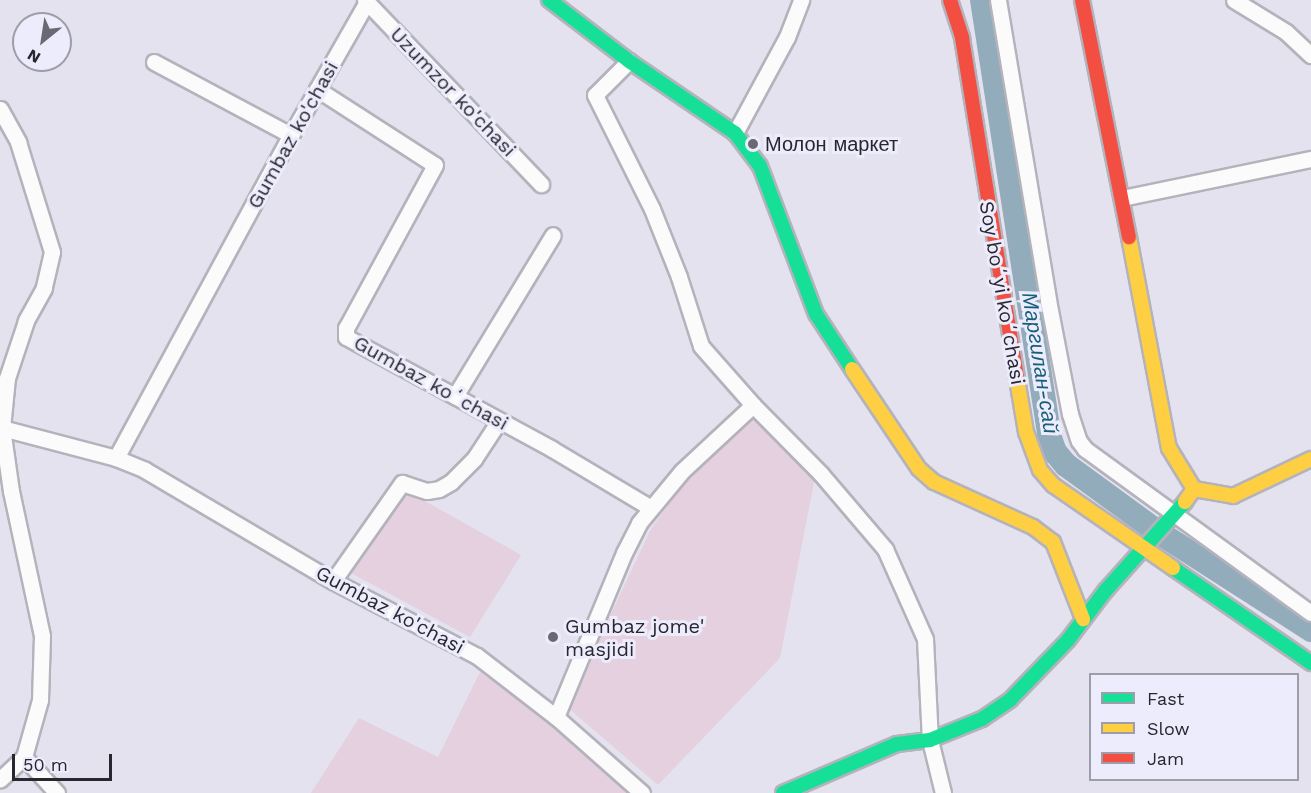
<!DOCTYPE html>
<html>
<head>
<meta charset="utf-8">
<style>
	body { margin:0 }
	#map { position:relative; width:1311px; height:793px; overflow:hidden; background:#e4e2ee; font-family:"Work Sans",sans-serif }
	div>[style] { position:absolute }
	.green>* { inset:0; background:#e4d0de }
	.river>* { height:24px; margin:-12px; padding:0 12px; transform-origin:12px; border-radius:12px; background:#92acbb }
	.roads { filter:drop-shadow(2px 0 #b4b3bc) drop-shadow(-2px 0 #b4b3bc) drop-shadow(0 2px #b4b3bc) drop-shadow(0 -2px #b4b3bc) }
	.street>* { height:15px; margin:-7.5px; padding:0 7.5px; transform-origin:7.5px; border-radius:7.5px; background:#fbfbfc }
	.fast>* { height:14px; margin:-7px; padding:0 7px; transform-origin:7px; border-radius:7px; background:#16e098 }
	.slow>* { height:14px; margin:-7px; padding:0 7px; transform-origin:7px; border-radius:7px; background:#ffcf43 }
	.jam>* { height:14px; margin:-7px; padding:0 7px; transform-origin:7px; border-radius:7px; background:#f24e42 }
	.dots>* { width:16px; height:16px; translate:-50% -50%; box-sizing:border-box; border:3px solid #edecfc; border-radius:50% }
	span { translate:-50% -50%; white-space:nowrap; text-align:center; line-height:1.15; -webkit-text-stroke:6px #edecfc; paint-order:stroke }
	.street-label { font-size:20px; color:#28272f }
	.poi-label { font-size:20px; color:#28272f }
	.left { translate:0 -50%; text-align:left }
	.water-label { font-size:21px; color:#175e78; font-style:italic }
	.legend { position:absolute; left:1089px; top:673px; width:210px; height:108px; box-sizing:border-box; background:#edecfc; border:2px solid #9e9daa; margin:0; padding:8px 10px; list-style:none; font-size:18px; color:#28272f }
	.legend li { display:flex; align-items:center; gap:12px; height:30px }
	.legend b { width:30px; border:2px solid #9e9daa }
	.north { position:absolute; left:12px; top:12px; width:60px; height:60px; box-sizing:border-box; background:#edecfc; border:2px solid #9e9daa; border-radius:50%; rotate:210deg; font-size:16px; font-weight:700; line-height:24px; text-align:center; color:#28272f }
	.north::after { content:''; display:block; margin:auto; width:21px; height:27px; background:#6a6872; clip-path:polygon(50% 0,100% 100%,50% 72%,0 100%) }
	.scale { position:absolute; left:12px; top:754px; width:100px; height:27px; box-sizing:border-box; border:3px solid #28272f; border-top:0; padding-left:8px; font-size:18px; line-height:21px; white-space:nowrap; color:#28272f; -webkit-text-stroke:4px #edecfc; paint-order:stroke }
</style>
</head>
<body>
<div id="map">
	<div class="green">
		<div style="clip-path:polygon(755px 412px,815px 477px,780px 658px,658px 785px,567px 707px,651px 529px,689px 476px)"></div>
		<div style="clip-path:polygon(407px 491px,521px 555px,470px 637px,351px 573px)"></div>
		<div style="clip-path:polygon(480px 672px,574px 739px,632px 793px,311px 793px,359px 718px,438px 757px)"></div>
	</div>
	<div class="river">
		<div style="left:982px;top:0;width:440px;rotate:81.2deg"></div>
		<div style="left:1049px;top:435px;width:18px;rotate:71deg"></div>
		<div style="left:1055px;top:452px;width:17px;rotate:50deg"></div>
		<div style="left:1066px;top:465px;width:114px;rotate:36.1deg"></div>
		<div style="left:1158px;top:532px;width:182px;rotate:32.6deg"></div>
	</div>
	<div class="roads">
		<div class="street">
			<div style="left:365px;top:0;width:255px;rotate:46.3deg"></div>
			<div style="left:998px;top:0;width:304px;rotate:80.5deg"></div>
			<div style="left:1048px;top:300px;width:116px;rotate:79.1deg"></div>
			<div style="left:1070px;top:414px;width:28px;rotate:72deg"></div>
			<div style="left:1079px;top:441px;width:10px;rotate:53deg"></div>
			<div style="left:1085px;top:449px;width:279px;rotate:36deg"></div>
			<div style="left:1234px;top:0;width:61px;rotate:31.6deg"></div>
			<div style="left:1286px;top:32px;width:34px;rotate:43deg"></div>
			<div style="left:629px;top:61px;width:48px;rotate:135deg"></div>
			<div style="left:595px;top:95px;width:127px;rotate:63.4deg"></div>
			<div style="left:652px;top:209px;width:73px;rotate:68.3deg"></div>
			<div style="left:679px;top:277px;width:72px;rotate:72.3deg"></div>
			<div style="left:701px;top:346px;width:79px;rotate:48.6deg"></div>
			<div style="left:753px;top:405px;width:97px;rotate:45.4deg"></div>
			<div style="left:821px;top:474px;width:99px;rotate:49.5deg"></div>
			<div style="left:885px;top:549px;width:98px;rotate:66deg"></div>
			<div style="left:925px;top:639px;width:101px;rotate:87.2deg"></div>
			<div style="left:930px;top:740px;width:55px;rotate:76.2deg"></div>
			<div style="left:154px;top:62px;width:155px;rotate:28.1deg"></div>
			<div style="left:317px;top:89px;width:140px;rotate:32.8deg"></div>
			<div style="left:435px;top:165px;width:186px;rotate:118.6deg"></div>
			<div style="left:346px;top:328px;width:9px;rotate:90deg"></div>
			<div style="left:346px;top:337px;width:234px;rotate:28.5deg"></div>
			<div style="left:552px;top:449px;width:115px;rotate:30.8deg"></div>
			<div style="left:0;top:109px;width:38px;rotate:61deg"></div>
			<div style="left:18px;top:142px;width:115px;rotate:72.8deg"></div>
			<div style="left:52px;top:252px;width:37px;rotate:103deg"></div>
			<div style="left:44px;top:288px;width:38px;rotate:119deg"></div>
			<div style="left:26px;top:321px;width:60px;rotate:108.4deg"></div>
			<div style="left:7px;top:378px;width:50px;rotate:95.7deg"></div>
			<div style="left:2px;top:428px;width:64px;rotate:81.9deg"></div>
			<div style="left:11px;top:491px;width:148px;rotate:77.9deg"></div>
			<div style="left:42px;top:636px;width:64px;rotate:91.8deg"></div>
			<div style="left:40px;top:700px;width:59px;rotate:105.7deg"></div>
			<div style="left:24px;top:757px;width:33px;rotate:137deg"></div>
			<div style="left:735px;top:133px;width:109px;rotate:-61.6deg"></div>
			<div style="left:787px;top:37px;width:40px;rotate:-69deg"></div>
			<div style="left:1122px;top:198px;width:193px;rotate:-11.7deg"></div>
			<div style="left:455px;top:396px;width:188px;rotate:-58.7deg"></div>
			<div style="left:2px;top:428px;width:118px;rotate:14.7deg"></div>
			<div style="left:116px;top:458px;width:31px;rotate:22deg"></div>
			<div style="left:145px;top:470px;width:218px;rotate:30.6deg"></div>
			<div style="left:333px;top:581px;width:162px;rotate:27.5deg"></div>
			<div style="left:477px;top:656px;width:100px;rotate:37.7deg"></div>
			<div style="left:556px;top:717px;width:115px;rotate:41.5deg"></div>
			<div style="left:116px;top:458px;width:367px;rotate:-61.6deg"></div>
			<div style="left:291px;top:135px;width:153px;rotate:-60.3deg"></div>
			<div style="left:333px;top:581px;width:120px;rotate:-54.9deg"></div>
			<div style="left:402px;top:483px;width:26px;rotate:18deg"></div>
			<div style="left:427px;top:491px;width:12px;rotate:-9deg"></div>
			<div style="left:439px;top:489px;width:14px;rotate:-30deg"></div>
			<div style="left:451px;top:482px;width:33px;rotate:-45deg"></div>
			<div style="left:474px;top:459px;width:45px;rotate:-56.7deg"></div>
			<div style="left:556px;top:717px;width:178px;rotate:-67.5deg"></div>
			<div style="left:624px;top:553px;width:34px;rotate:-63deg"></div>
			<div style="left:639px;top:523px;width:67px;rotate:-50.4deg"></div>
			<div style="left:682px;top:471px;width:97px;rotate:-42.9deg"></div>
			<div style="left:24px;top:757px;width:49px;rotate:47.5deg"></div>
		</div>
		<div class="fast">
			<div style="left:549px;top:0;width:101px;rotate:37.3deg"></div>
			<div style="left:629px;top:61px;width:128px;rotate:34.2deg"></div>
			<div style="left:735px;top:133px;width:41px;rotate:52.9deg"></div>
			<div style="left:760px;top:166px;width:158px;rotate:69.3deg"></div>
			<div style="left:816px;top:314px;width:66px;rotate:56.8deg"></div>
			<div style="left:1173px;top:568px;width:168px;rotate:34.5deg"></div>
			<div style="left:783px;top:793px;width:124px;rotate:-23.3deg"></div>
			<div style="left:897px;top:744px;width:33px;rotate:-7deg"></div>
			<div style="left:930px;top:740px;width:56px;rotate:-22deg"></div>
			<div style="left:982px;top:719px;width:34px;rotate:-34deg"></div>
			<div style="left:1010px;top:700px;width:83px;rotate:-46deg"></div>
			<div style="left:1068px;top:640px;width:63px;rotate:-52.8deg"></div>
			<div style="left:1106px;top:590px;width:118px;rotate:-48.1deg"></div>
		</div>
		<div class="slow">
			<div style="left:1129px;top:237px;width:215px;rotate:79.3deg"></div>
			<div style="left:1169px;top:448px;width:48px;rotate:58.6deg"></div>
			<div style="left:1194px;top:489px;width:16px;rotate:125deg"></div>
			<div style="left:852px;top:369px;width:120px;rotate:56.2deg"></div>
			<div style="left:919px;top:469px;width:20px;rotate:41deg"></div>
			<div style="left:934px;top:482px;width:109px;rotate:24.4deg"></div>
			<div style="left:1033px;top:527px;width:25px;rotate:37deg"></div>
			<div style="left:1053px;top:542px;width:83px;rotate:68.7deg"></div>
			<div style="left:1017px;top:379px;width:54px;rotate:80.4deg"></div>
			<div style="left:1026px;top:432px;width:40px;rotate:69.8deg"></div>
			<div style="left:1040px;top:470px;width:20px;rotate:49deg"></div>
			<div style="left:1053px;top:485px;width:146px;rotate:34.7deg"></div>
			<div style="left:1194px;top:489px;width:40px;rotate:10deg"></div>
			<div style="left:1233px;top:496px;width:86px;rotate:-25.4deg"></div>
		</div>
		<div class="jam">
			<div style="left:950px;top:0;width:40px;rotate:72deg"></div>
			<div style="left:962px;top:38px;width:345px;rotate:80.8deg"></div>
			<div style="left:1082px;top:0;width:242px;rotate:78.8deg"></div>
		</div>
	</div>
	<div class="dots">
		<div style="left:753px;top:144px;background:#6a6872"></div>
		<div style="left:553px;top:637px;background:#6a6872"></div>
	</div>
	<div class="street-label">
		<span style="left:453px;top:92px;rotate:46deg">Uzumzor ko'chasi</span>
		<span style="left:293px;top:135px;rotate:-61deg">Gumbaz ko'chasi</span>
		<span style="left:1002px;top:293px;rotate:80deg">Soy boʻyi koʻchasi</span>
		<span style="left:431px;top:383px;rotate:29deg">Gumbaz koʻchasi</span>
		<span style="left:390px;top:610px;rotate:28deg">Gumbaz ko'chasi</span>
	</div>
	<div class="poi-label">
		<span class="left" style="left:765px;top:144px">Молон маркет</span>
		<span class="left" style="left:565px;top:638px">Gumbaz jome'<br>masjidi</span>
	</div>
	<div class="water-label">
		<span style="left:1040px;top:363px;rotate:81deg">Маргилан-сай</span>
	</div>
	<ul class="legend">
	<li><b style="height:8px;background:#16e098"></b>Fast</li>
	<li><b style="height:8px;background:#ffcf43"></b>Slow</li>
	<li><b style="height:8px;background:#f24e42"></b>Jam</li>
	</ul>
	<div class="north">N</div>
	<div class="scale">50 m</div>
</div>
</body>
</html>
